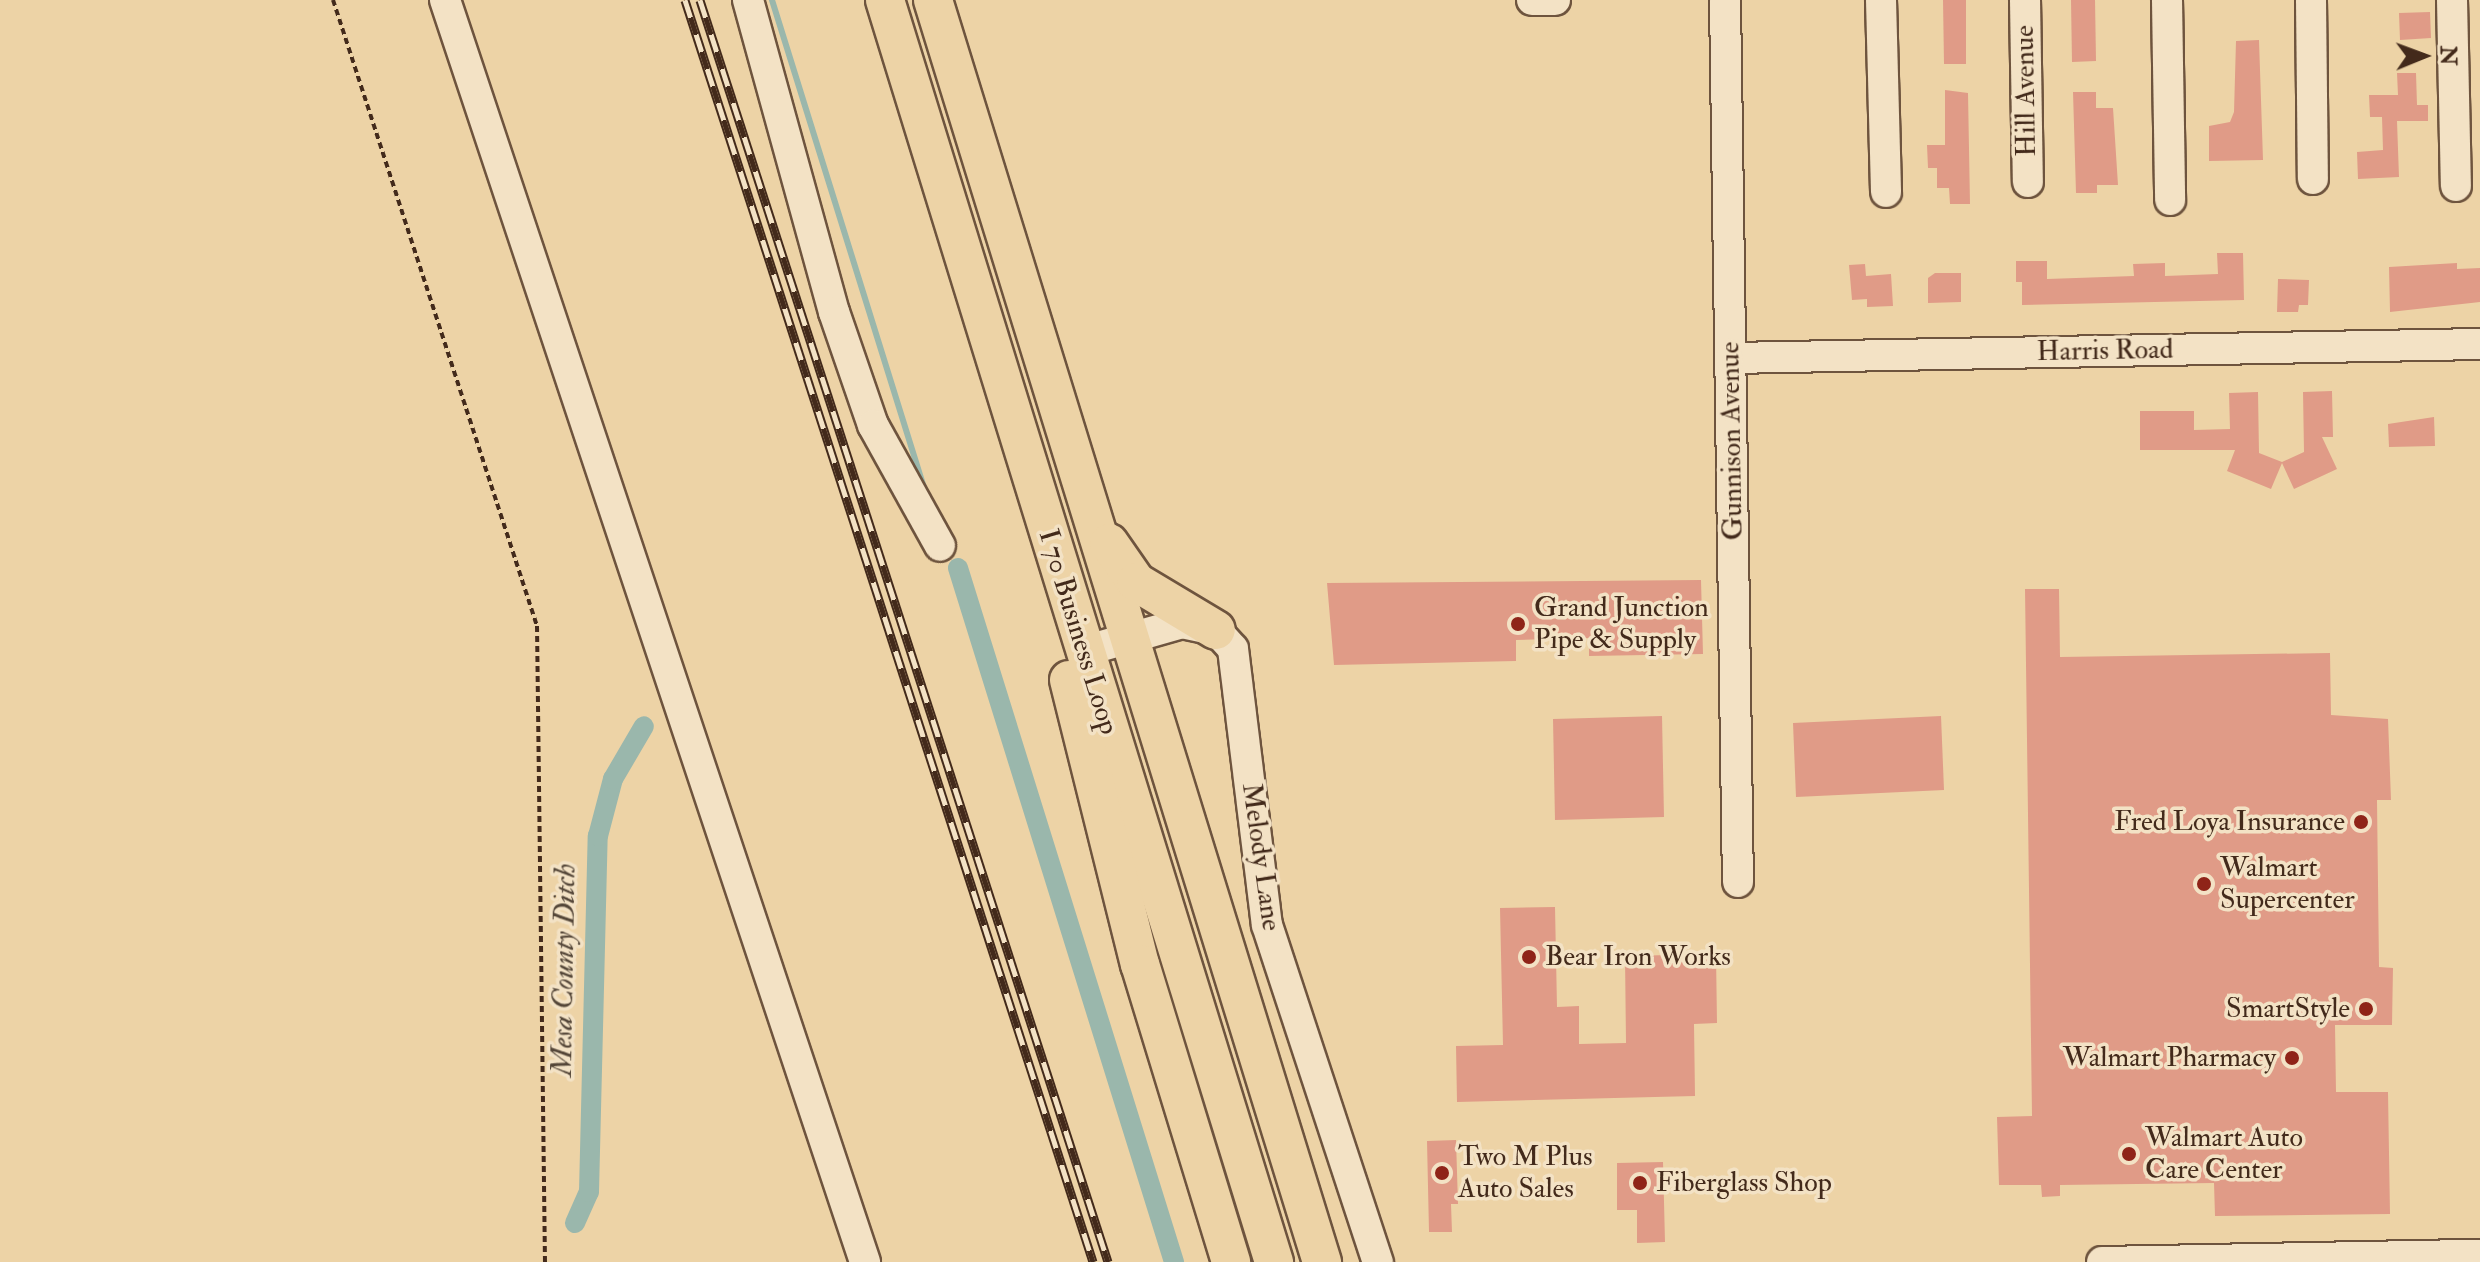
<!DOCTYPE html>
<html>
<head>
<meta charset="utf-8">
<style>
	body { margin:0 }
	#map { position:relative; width:2480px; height:1262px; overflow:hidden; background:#edd3a6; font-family:"IM FELL Double Pica",serif }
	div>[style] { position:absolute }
	.stream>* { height:6px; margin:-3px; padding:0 3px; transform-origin:3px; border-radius:3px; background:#9ab7ac }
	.canal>* { height:20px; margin:-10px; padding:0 10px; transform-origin:10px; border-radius:10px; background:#9ab7ac }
	.building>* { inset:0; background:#e09b87 }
	.path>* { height:4px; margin-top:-2px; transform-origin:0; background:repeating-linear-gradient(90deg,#432a1b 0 6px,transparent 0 10px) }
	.roads { filter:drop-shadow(2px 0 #6e543e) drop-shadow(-2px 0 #6e543e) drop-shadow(0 2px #6e543e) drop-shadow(0 -2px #6e543e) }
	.minor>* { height:30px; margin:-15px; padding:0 15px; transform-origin:15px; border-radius:15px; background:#f3e2c5 }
	.major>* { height:38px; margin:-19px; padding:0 19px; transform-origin:19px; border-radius:19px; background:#edd3a6 }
	.rail>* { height:9px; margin-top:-4.5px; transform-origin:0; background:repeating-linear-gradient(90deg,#f3e2c5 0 18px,#432a1b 0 36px); box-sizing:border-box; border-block:2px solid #432a1b }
	.dots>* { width:22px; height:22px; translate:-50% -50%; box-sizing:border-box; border:4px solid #f3e2c5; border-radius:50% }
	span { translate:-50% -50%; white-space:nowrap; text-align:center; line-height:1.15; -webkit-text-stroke:7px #f3e2c5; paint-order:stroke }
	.street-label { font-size:28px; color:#432a1b }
	.poi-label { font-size:28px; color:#432a1b }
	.left { translate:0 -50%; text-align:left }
	.right { translate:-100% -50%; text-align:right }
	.water-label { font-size:30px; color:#544638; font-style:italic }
	.north { position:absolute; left:2384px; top:16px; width:80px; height:80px; -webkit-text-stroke:6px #f3e2c5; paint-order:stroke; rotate:89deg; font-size:22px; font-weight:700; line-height:32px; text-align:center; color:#432a1b }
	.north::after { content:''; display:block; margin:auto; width:28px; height:36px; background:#432a1b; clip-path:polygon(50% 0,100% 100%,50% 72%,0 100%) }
</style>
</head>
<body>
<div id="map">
	<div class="stream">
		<div style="left:772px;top:0;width:514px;rotate:72.69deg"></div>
	</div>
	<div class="canal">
		<div style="left:958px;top:568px;width:727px;rotate:72.71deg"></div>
		<div style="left:575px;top:1223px;width:34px;rotate:-66deg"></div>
		<div style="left:589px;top:1192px;width:356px;rotate:-88.6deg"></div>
		<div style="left:598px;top:836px;width:59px;rotate:-75.3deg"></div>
		<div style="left:613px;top:779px;width:61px;rotate:-59.7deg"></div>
	</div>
	<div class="building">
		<div style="clip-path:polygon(1943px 0,1966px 0,1966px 64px,1944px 64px)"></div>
		<div style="clip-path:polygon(2071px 0,2095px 0,2096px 61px,2072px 62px)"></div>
		<div style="clip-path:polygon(2430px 12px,2431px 38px,2400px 40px,2399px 13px)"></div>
		<div style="clip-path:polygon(2259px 40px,2263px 160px,2209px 161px,2209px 126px,2230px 122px,2234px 112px,2236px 41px)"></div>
		<div style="clip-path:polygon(2397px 73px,2416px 73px,2417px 105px,2428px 105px,2428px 121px,2397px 121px,2399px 177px,2358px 179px,2357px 152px,2383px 150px,2382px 117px,2370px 117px,2369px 95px,2398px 95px)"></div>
		<div style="clip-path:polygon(1945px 90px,1968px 93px,1970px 204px,1950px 204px,1949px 188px,1937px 188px,1937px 168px,1928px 168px,1927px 145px,1945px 145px)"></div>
		<div style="clip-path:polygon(2073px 92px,2096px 92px,2096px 108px,2113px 108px,2118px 185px,2097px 185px,2097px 193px,2076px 193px)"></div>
		<div style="clip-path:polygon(2217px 253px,2243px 253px,2244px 300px,2022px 305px,2022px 282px,2016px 282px,2016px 261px,2047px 261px,2047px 279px,2134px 276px,2133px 264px,2165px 263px,2165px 276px,2218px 274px)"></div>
		<div style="clip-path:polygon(2457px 263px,2457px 269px,2480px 268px,2480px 302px,2390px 312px,2389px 267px)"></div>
		<div style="clip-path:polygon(1865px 264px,1866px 276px,1891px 274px,1893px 306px,1867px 307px,1867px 299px,1852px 300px,1849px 265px)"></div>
		<div style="clip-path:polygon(1935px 273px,1961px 273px,1961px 302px,1928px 303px,1928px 278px)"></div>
		<div style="clip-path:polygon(2278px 279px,2309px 280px,2308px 305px,2299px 305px,2298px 312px,2277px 312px)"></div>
		<div style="clip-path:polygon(2332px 391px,2333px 437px,2322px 437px,2337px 469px,2294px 489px,2282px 463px,2271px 489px,2227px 471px,2235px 450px,2140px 450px,2140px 411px,2194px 411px,2194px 430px,2230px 429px,2229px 393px,2258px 392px,2259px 453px,2282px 462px,2304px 452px,2303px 392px)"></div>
		<div style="clip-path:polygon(2434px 417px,2435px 446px,2389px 447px,2388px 424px)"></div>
		<div style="clip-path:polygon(1701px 580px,1703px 654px,1589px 656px,1589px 638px,1516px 640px,1516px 661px,1334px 665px,1327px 583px)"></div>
		<div style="clip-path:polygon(2025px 589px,2059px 589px,2060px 657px,2330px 653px,2331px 715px,2388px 719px,2391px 800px,2377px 800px,2379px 967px,2393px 968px,2392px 1025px,2335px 1025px,2336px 1092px,2388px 1092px,2390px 1214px,2215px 1216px,2214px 1183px,2060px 1185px,2060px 1196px,2042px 1197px,2041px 1185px,1999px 1185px,1997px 1117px,2032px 1116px)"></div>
		<div style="clip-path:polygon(1662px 716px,1664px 817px,1555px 820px,1553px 719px)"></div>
		<div style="clip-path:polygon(1941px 716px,1944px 790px,1796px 797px,1793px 723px)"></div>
		<div style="clip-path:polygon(1555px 907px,1557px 1007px,1579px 1006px,1579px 1044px,1626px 1043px,1625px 956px,1716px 954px,1717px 1023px,1694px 1024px,1695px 1096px,1457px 1102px,1456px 1046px,1503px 1045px,1500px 908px)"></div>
		<div style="clip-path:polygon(1456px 1140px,1458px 1204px,1451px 1204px,1452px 1232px,1429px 1232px,1427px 1141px)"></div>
		<div style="clip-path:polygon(1663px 1162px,1665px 1242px,1637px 1243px,1637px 1210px,1617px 1210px,1617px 1163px)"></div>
	</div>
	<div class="path">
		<div style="left:333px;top:0;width:658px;rotate:71.95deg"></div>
		<div style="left:537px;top:626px;width:636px;rotate:89.28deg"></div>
	</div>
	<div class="roads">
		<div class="minor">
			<div style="left:445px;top:0;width:1330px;rotate:71.59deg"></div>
			<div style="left:748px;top:0;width:324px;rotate:74.6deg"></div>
			<div style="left:834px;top:312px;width:120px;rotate:71deg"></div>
			<div style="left:873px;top:425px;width:138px;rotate:61deg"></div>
			<div style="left:1532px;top:0;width:23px"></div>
			<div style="left:1725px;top:0;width:882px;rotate:89.16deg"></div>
			<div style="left:1881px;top:0;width:192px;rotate:88.5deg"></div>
			<div style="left:2025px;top:0;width:182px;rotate:89.1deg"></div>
			<div style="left:2167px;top:0;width:200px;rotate:89.1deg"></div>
			<div style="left:2311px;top:0;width:179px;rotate:89.4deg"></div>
			<div style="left:2452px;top:0;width:186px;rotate:88.8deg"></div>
			<div style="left:1731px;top:358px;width:749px;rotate:-1.07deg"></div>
			<div style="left:1084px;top:651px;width:102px;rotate:-15.9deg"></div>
			<div style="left:1182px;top:623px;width:35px;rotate:12deg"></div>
			<div style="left:1216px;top:630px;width:25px;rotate:48deg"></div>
			<div style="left:1233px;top:649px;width:278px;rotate:83deg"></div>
			<div style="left:1267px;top:925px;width:355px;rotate:71.8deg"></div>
			<div style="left:2102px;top:1262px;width:378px;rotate:-1.1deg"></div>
		</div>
		<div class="major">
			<div style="left:885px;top:0;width:1321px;rotate:72.87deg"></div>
			<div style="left:933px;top:0;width:1321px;rotate:72.87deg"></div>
			<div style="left:1109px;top:543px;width:47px;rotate:55.3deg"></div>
			<div style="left:1136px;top:582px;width:93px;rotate:31deg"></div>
			<div style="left:1069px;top:680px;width:293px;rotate:76deg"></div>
			<div style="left:1140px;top:964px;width:312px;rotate:73deg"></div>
		</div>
	</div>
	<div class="rail">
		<div style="left:685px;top:0;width:1326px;rotate:72.08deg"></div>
		<div style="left:700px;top:0;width:1326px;rotate:72.08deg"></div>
	</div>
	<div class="dots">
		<div style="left:1518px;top:624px;background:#8f2418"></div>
		<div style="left:2361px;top:822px;background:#8f2418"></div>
		<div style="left:2204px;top:884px;background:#8f2418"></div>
		<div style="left:1529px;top:957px;background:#8f2418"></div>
		<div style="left:2366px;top:1009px;background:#8f2418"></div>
		<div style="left:2292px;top:1058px;background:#8f2418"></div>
		<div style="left:2129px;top:1154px;background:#8f2418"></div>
		<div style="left:1442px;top:1173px;background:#8f2418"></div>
		<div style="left:1640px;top:1183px;background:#8f2418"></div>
	</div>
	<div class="street-label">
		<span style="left:2026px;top:91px;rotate:-91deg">Hill Avenue</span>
		<span style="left:2105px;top:351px;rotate:-1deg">Harris Road</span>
		<span style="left:1732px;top:441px;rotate:-91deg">Gunnison Avenue</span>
		<span style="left:1078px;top:632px;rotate:73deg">I 70 Business Loop</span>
		<span style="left:1261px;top:857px;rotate:82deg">Melody Lane</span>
	</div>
	<div class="poi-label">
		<span class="left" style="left:1534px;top:624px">Grand Junction<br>Pipe &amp; Supply</span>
		<span class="right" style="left:2345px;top:822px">Fred Loya Insurance</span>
		<span class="left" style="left:2220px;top:884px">Walmart<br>Supercenter</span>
		<span class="left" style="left:1545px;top:957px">Bear Iron Works</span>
		<span class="right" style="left:2350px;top:1009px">SmartStyle</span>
		<span class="right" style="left:2276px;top:1058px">Walmart Pharmacy</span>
		<span class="left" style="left:2145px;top:1154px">Walmart Auto<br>Care Center</span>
		<span class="left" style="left:1458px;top:1173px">Two M Plus<br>Auto Sales</span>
		<span class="left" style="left:1656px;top:1183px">Fiberglass Shop</span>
	</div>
	<div class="water-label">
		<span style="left:564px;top:970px;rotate:-89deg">Mesa County Ditch</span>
	</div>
	<div class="north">N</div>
</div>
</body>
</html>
